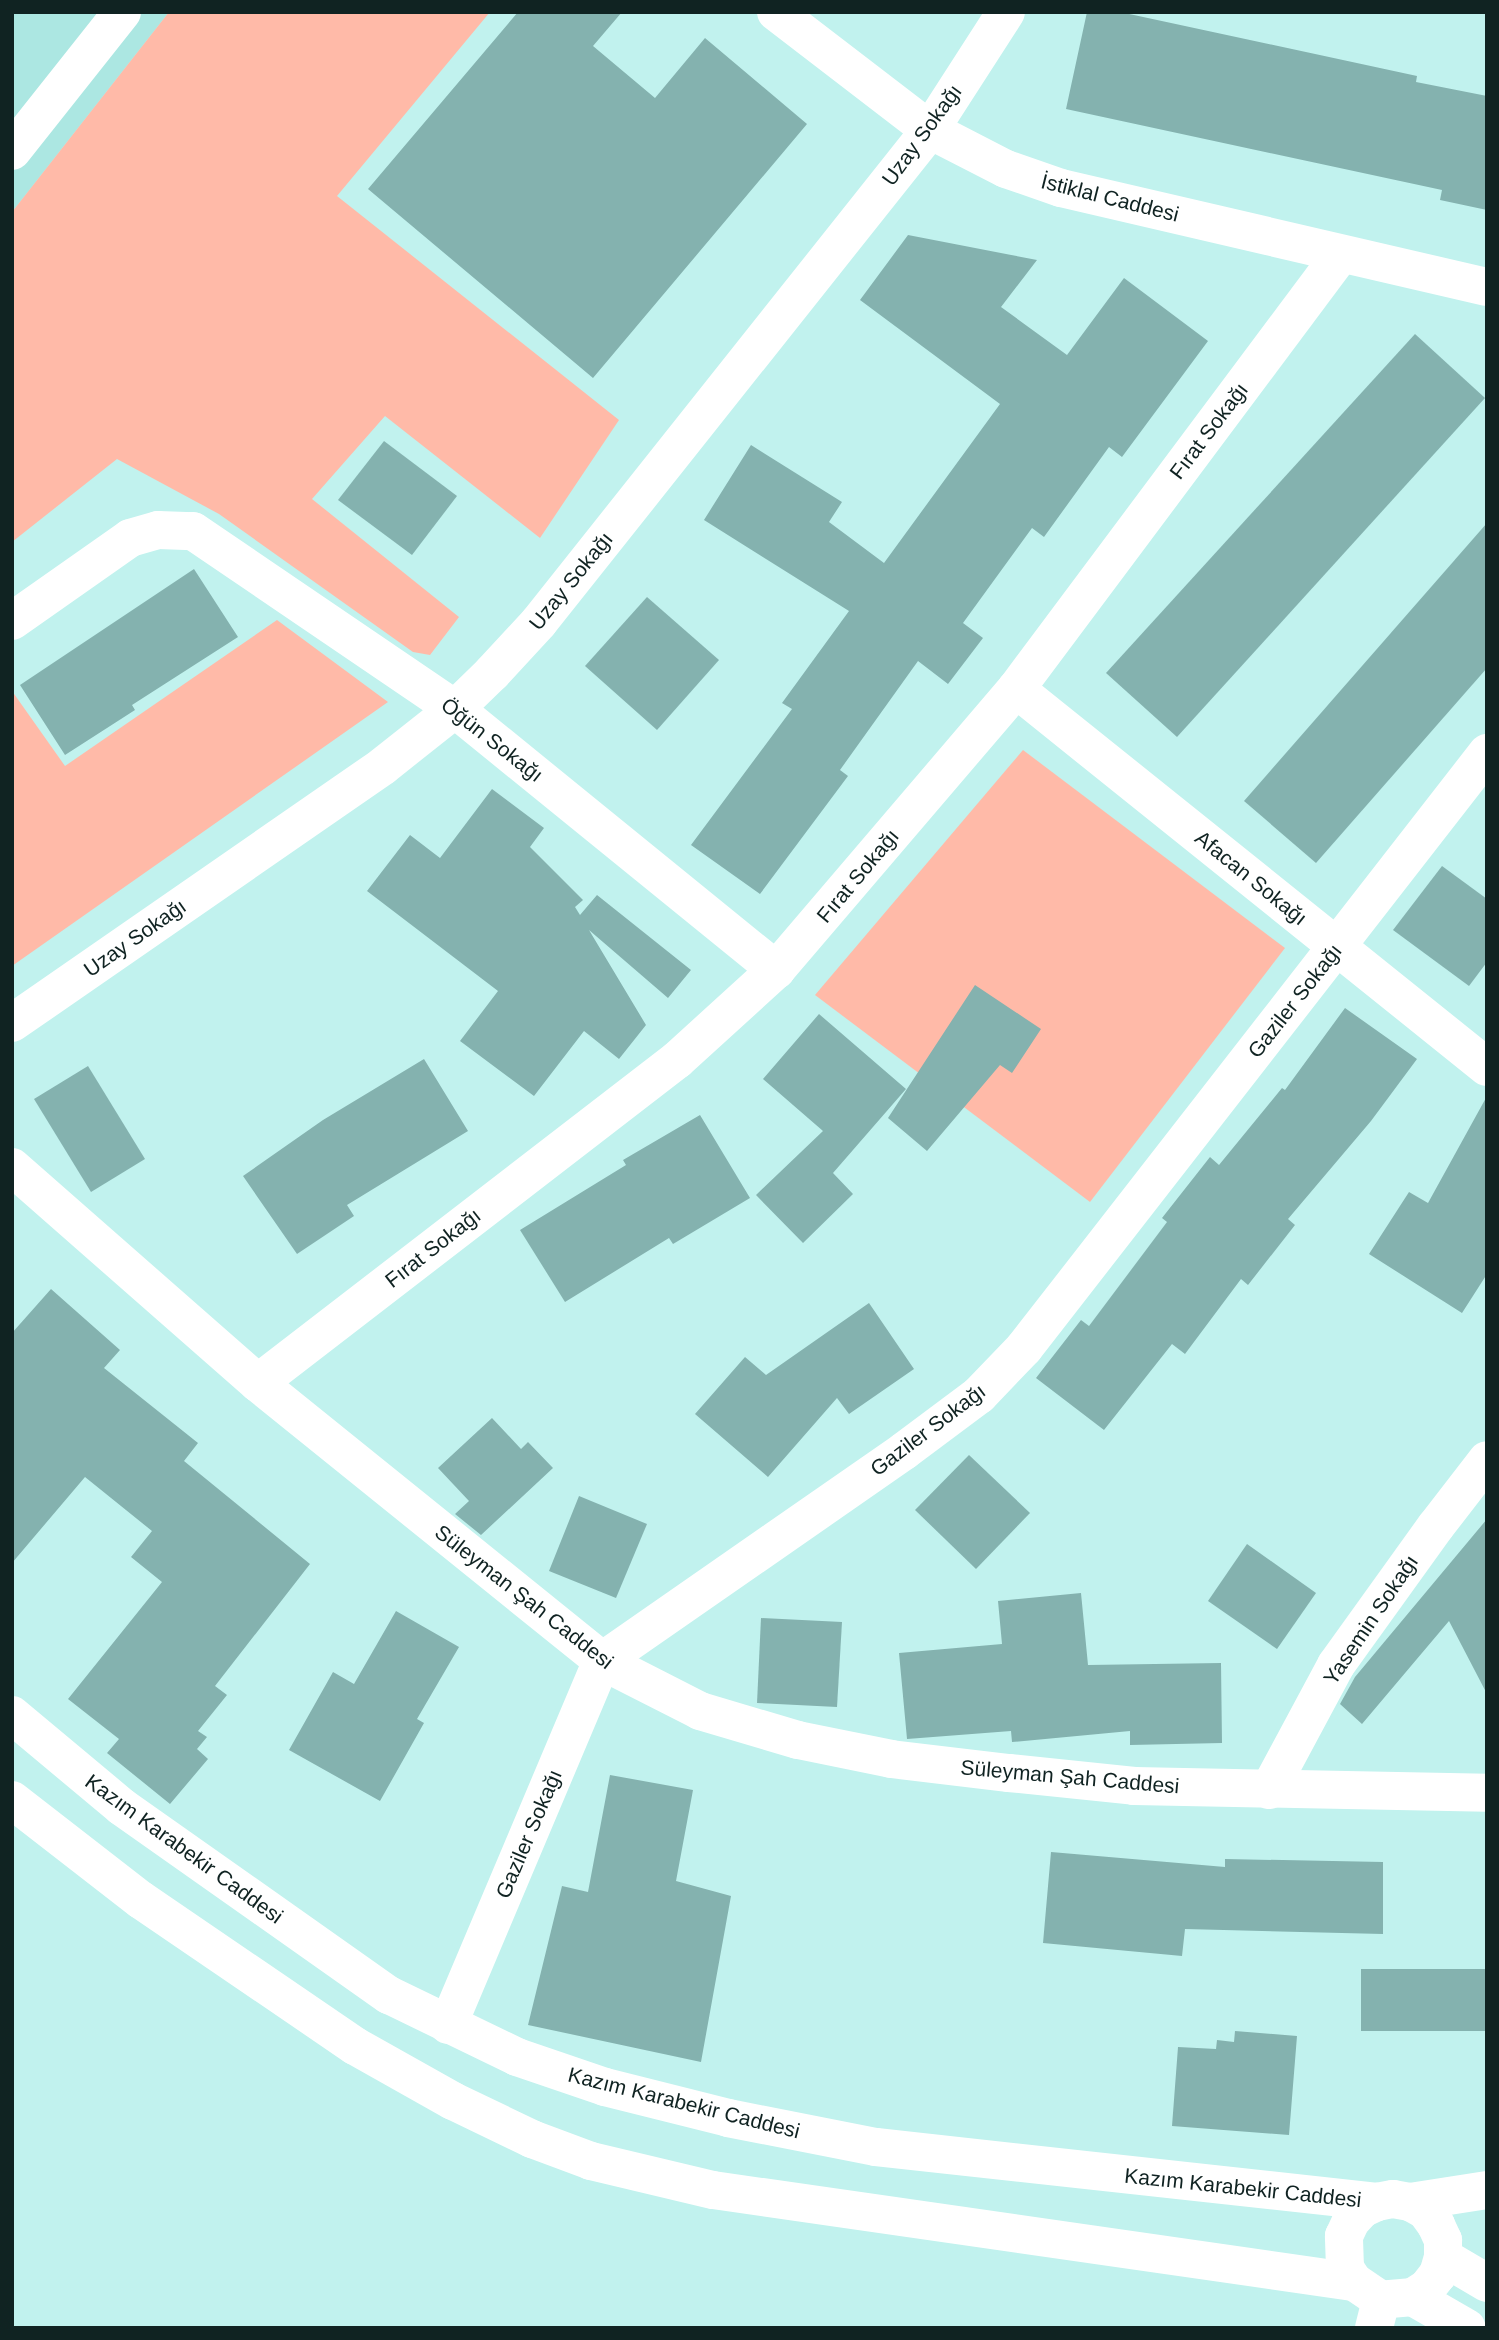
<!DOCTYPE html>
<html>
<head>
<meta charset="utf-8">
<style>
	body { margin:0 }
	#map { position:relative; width:1499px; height:2340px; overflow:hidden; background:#c1f2ee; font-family:Helvetica,sans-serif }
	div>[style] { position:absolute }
	.built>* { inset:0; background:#ace7e2 }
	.green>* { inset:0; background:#ffbaa8 }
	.building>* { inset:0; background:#84b2af }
	.minor>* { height:38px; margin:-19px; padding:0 19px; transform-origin:19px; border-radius:19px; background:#fff }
	.tertiary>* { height:38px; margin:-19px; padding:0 19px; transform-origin:19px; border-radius:19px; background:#fff }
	span { translate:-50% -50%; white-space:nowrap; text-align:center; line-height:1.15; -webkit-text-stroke:6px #fff; paint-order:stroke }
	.street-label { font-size:21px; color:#102322 }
	.frame { position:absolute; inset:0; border:14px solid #102322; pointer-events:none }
</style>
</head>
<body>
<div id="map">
	<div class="built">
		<div style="clip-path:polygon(12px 12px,169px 12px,12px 212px)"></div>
	</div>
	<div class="green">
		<div style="clip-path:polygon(169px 12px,490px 12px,337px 196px,619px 420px,540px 538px,385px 416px,312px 499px,459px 617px,430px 655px,413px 652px,219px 514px,117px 459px,12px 542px,12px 212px)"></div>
		<div style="clip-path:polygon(277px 620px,388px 702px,12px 966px,12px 691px,65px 766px)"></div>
		<div style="clip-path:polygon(1023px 750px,1285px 948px,1090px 1202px,815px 995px)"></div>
	</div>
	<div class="building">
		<div style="clip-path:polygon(518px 12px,622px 12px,593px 46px,655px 98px,705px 38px,807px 124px,593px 378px,368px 189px)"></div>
		<div style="clip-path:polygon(1087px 12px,1120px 12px,1417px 76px,1416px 82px,1487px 96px,1487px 210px,1440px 200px,1442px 190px,1066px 109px)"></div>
		<div style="clip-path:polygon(908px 235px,1037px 260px,1001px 307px,1067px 355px,1124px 278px,1208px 341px,1122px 457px,1109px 447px,1044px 537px,1032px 528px,963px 623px,983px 638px,948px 684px,918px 661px,840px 770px,848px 776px,760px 894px,691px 845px,792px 709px,782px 703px,849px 611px,704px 520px,751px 445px,842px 502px,829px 522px,884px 563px,1000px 404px,860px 300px)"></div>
		<div style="clip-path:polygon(1415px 334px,1485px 398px,1177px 737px,1106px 673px)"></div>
		<div style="clip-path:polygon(384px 441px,457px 496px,412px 555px,338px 500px)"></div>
		<div style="clip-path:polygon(1487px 523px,1487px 668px,1316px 863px,1244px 801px)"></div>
		<div style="clip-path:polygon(194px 569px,238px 637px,132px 705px,135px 710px,65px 755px,20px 685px)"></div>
		<div style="clip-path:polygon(647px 597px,719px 660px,657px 730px,585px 666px)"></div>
		<div style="clip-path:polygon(492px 789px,544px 828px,530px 847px,583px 900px,575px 907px,580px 915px,597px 895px,691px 970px,668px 998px,589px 930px,646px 1025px,619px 1059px,584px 1031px,534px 1096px,460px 1041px,498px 991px,367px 891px,410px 835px,440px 858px)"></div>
		<div style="clip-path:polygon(1442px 866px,1487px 899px,1487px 962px,1469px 986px,1393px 930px)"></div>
		<div style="clip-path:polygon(975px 985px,1041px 1029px,1012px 1073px,1000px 1065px,927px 1151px,888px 1118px)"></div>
		<div style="clip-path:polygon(1345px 1008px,1417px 1059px,1371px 1121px,1288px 1219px,1295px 1225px,1248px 1285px,1241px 1279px,1185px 1354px,1172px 1344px,1104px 1430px,1036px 1378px,1081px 1320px,1089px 1326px,1167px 1222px,1162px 1218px,1210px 1157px,1219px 1165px,1282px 1088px,1285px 1090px)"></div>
		<div style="clip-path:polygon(819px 1014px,906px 1089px,833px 1173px,853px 1194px,803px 1243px,756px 1195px,823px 1131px,763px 1079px)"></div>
		<div style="clip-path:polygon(424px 1059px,468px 1131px,347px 1205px,354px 1216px,297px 1254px,243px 1176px,323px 1120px)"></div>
		<div style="clip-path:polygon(88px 1066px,145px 1159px,91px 1192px,34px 1099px)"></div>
		<div style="clip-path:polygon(1487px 1096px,1487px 1274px,1462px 1313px,1369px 1254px,1409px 1192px,1428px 1203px)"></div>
		<div style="clip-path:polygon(700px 1115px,750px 1198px,673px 1244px,669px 1238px,565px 1302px,520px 1230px,626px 1165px,623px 1160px)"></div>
		<div style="clip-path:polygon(51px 1289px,120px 1350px,104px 1368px,198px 1443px,184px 1461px,310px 1564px,215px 1686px,227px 1695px,198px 1731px,207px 1737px,197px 1749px,208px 1759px,170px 1804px,107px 1753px,119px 1739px,68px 1699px,162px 1582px,131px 1557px,152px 1531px,85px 1477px,12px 1563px,12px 1333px)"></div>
		<div style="clip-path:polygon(869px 1303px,914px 1369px,849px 1414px,837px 1398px,768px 1477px,695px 1414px,745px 1357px,766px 1375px)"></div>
		<div style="clip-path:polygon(492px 1418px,521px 1449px,528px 1442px,553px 1468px,481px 1535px,455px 1514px,469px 1501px,438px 1468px)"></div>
		<div style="clip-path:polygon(969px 1455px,1030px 1513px,976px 1569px,915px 1510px)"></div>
		<div style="clip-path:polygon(579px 1496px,647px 1524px,616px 1598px,549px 1571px)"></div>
		<div style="clip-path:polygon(1487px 1519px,1487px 1694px,1449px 1621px,1362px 1724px,1340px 1704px,1355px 1677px)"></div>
		<div style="clip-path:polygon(1247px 1544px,1316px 1593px,1277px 1649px,1208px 1601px)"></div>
		<div style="clip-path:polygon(1081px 1593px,1088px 1665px,1221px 1663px,1222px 1743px,1130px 1745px,1130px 1731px,1012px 1742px,1011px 1731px,907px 1739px,899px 1653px,1002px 1644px,998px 1601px)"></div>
		<div style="clip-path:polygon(396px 1611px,459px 1647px,417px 1719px,424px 1723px,380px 1801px,289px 1750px,333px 1672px,354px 1684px)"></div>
		<div style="clip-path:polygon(761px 1618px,842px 1622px,837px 1707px,757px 1703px)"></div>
		<div style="clip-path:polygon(610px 1775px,693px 1790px,676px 1881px,731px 1896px,701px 2062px,528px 2025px,562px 1886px,588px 1892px)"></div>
		<div style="clip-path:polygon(1051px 1852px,1225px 1867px,1225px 1859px,1383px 1862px,1383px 1934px,1185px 1929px,1182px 1956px,1043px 1943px)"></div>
		<div style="clip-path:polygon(1361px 1969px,1487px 1969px,1487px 2031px,1361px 2031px)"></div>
		<div style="clip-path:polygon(1235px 2031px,1297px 2036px,1289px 2135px,1172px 2126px,1178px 2047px,1216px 2049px,1217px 2040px,1234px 2042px)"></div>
	</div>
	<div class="minor">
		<div style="left:12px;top:621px;width:144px;rotate:-35.1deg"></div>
		<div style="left:130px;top:538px;width:29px;rotate:-16deg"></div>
		<div style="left:158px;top:530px;width:35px;rotate:2deg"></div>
		<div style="left:193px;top:531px;width:317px;rotate:34.2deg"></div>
		<div style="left:455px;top:709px;width:414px;rotate:39.1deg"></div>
		<div style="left:1016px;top:689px;width:604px;rotate:38.75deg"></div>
		<div style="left:12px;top:1023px;width:451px;rotate:-34.7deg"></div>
		<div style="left:383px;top:766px;width:92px;rotate:-38.4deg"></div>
		<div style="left:455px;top:709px;width:52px;rotate:-44.2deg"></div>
		<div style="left:492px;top:673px;width:69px;rotate:-47.3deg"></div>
		<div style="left:539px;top:622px;width:628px;rotate:-51.53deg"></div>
		<div style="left:930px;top:130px;width:140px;rotate:-57.2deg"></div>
		<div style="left:258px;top:1383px;width:529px;rotate:-37.63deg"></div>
		<div style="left:677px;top:1060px;width:134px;rotate:-42.3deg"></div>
		<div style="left:776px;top:970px;width:370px;rotate:-49.5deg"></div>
		<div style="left:1016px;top:689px;width:543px;rotate:-53.24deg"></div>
		<div style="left:1269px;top:1790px;width:142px;rotate:-61.8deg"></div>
		<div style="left:1336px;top:1665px;width:171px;rotate:-54.3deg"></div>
		<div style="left:1436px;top:1526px;width:83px;rotate:-52.3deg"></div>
		<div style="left:448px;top:2025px;width:395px;rotate:-67.1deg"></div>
		<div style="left:602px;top:1661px;width:368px;rotate:-34.8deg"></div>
		<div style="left:904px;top:1451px;width:94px;rotate:-36.7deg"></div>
		<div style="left:979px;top:1395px;width:65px;rotate:-46.2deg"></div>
		<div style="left:1024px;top:1348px;width:754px;rotate:-52.11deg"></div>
		<div style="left:1374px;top:2328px;width:29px;rotate:-76deg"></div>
	</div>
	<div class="tertiary">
		<div style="left:776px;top:12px;width:194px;rotate:37.5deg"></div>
		<div style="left:930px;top:130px;width:85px;rotate:27.2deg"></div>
		<div style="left:1006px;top:169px;width:58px;rotate:19.1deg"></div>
		<div style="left:1061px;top:188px;width:437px;rotate:13.1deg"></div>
		<div style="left:12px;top:151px;width:177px;rotate:-51.6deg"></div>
		<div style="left:12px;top:1167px;width:327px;rotate:41.3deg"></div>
		<div style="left:258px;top:1383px;width:442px;rotate:38.9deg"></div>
		<div style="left:602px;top:1661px;width:110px;rotate:27deg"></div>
		<div style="left:700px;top:1711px;width:102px;rotate:16.5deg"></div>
		<div style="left:798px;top:1740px;width:95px;rotate:11.5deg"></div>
		<div style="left:891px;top:1759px;width:119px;rotate:6.8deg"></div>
		<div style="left:1009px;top:1773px;width:126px;rotate:5.9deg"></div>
		<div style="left:1134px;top:1786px;width:353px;rotate:1.1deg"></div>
		<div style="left:12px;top:1715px;width:143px;rotate:39.9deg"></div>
		<div style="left:122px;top:1807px;width:327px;rotate:35.2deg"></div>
		<div style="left:389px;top:1995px;width:142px;rotate:25.8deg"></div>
		<div style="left:517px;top:2057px;width:93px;rotate:18.8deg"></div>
		<div style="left:605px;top:2087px;width:127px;rotate:14.1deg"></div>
		<div style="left:728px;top:2118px;width:151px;rotate:11.1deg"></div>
		<div style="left:876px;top:2147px;width:504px;rotate:6.26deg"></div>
		<div style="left:1377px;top:2202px;width:16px;rotate:-11deg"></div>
		<div style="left:1393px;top:2199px;width:17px;rotate:10deg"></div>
		<div style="left:1410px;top:2202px;width:18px;rotate:29deg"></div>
		<div style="left:1426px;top:2211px;width:17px;rotate:54deg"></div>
		<div style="left:1436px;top:2225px;width:17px;rotate:65deg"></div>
		<div style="left:1443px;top:2240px;width:17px;rotate:90deg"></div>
		<div style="left:1443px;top:2257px;width:18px;rotate:106deg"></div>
		<div style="left:1438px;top:2274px;width:18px;rotate:128deg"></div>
		<div style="left:1427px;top:2288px;width:17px;rotate:147deg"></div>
		<div style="left:1413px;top:2297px;width:32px;rotate:175deg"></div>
		<div style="left:1381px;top:2300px;width:32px;rotate:-146deg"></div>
		<div style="left:1354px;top:2282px;width:17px;rotate:-123deg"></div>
		<div style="left:1345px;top:2268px;width:32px;rotate:-92deg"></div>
		<div style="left:1344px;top:2236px;width:17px;rotate:-65deg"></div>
		<div style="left:1351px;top:2221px;width:16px;rotate:-47deg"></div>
		<div style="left:1362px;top:2209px;width:17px;rotate:-25deg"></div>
		<div style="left:12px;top:1800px;width:163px;rotate:37.8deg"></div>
		<div style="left:141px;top:1900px;width:259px;rotate:34.3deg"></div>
		<div style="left:355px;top:2046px;width:112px;rotate:29.3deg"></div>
		<div style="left:453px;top:2101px;width:88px;rotate:25.7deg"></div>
		<div style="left:532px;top:2139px;width:63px;rotate:20.4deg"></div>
		<div style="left:591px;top:2161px;width:125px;rotate:13.4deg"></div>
		<div style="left:713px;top:2190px;width:648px;rotate:8.17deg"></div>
		<div style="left:1410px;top:2202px;width:78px;rotate:-8.9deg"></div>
		<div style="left:1443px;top:2257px;width:51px;rotate:30.6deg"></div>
		<div style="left:1413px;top:2297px;width:62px;rotate:29.9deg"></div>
	</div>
	<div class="street-label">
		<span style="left:922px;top:135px;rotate:-54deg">Uzay Sokağı</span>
		<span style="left:1110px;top:198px;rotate:14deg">İstiklal Caddesi</span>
		<span style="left:1209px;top:431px;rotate:-53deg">Fırat Sokağı</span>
		<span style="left:571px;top:581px;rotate:-51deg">Uzay Sokağı</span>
		<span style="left:492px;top:740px;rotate:38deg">Öğün Sokağı</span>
		<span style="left:858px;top:876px;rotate:-50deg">Fırat Sokağı</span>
		<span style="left:1251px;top:878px;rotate:39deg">Afacan Sokağı</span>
		<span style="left:135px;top:938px;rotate:-35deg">Uzay Sokağı</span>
		<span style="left:1295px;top:1001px;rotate:-52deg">Gaziler Sokağı</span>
		<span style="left:433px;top:1248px;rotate:-38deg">Fırat Sokağı</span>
		<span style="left:928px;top:1430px;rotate:-37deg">Gaziler Sokağı</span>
		<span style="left:524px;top:1597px;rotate:38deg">Süleyman Şah Caddesi</span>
		<span style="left:1371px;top:1620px;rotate:-56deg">Yasemin Sokağı</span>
		<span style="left:1070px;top:1777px;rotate:5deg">Süleyman Şah Caddesi</span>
		<span style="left:529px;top:1834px;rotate:-67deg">Gaziler Sokağı</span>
		<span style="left:184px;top:1849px;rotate:36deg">Kazım Karabekir Caddesi</span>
		<span style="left:684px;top:2103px;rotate:14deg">Kazım Karabekir Caddesi</span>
		<span style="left:1243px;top:2188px;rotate:6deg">Kazım Karabekir Caddesi</span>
	</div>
	<div class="frame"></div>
</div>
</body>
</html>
